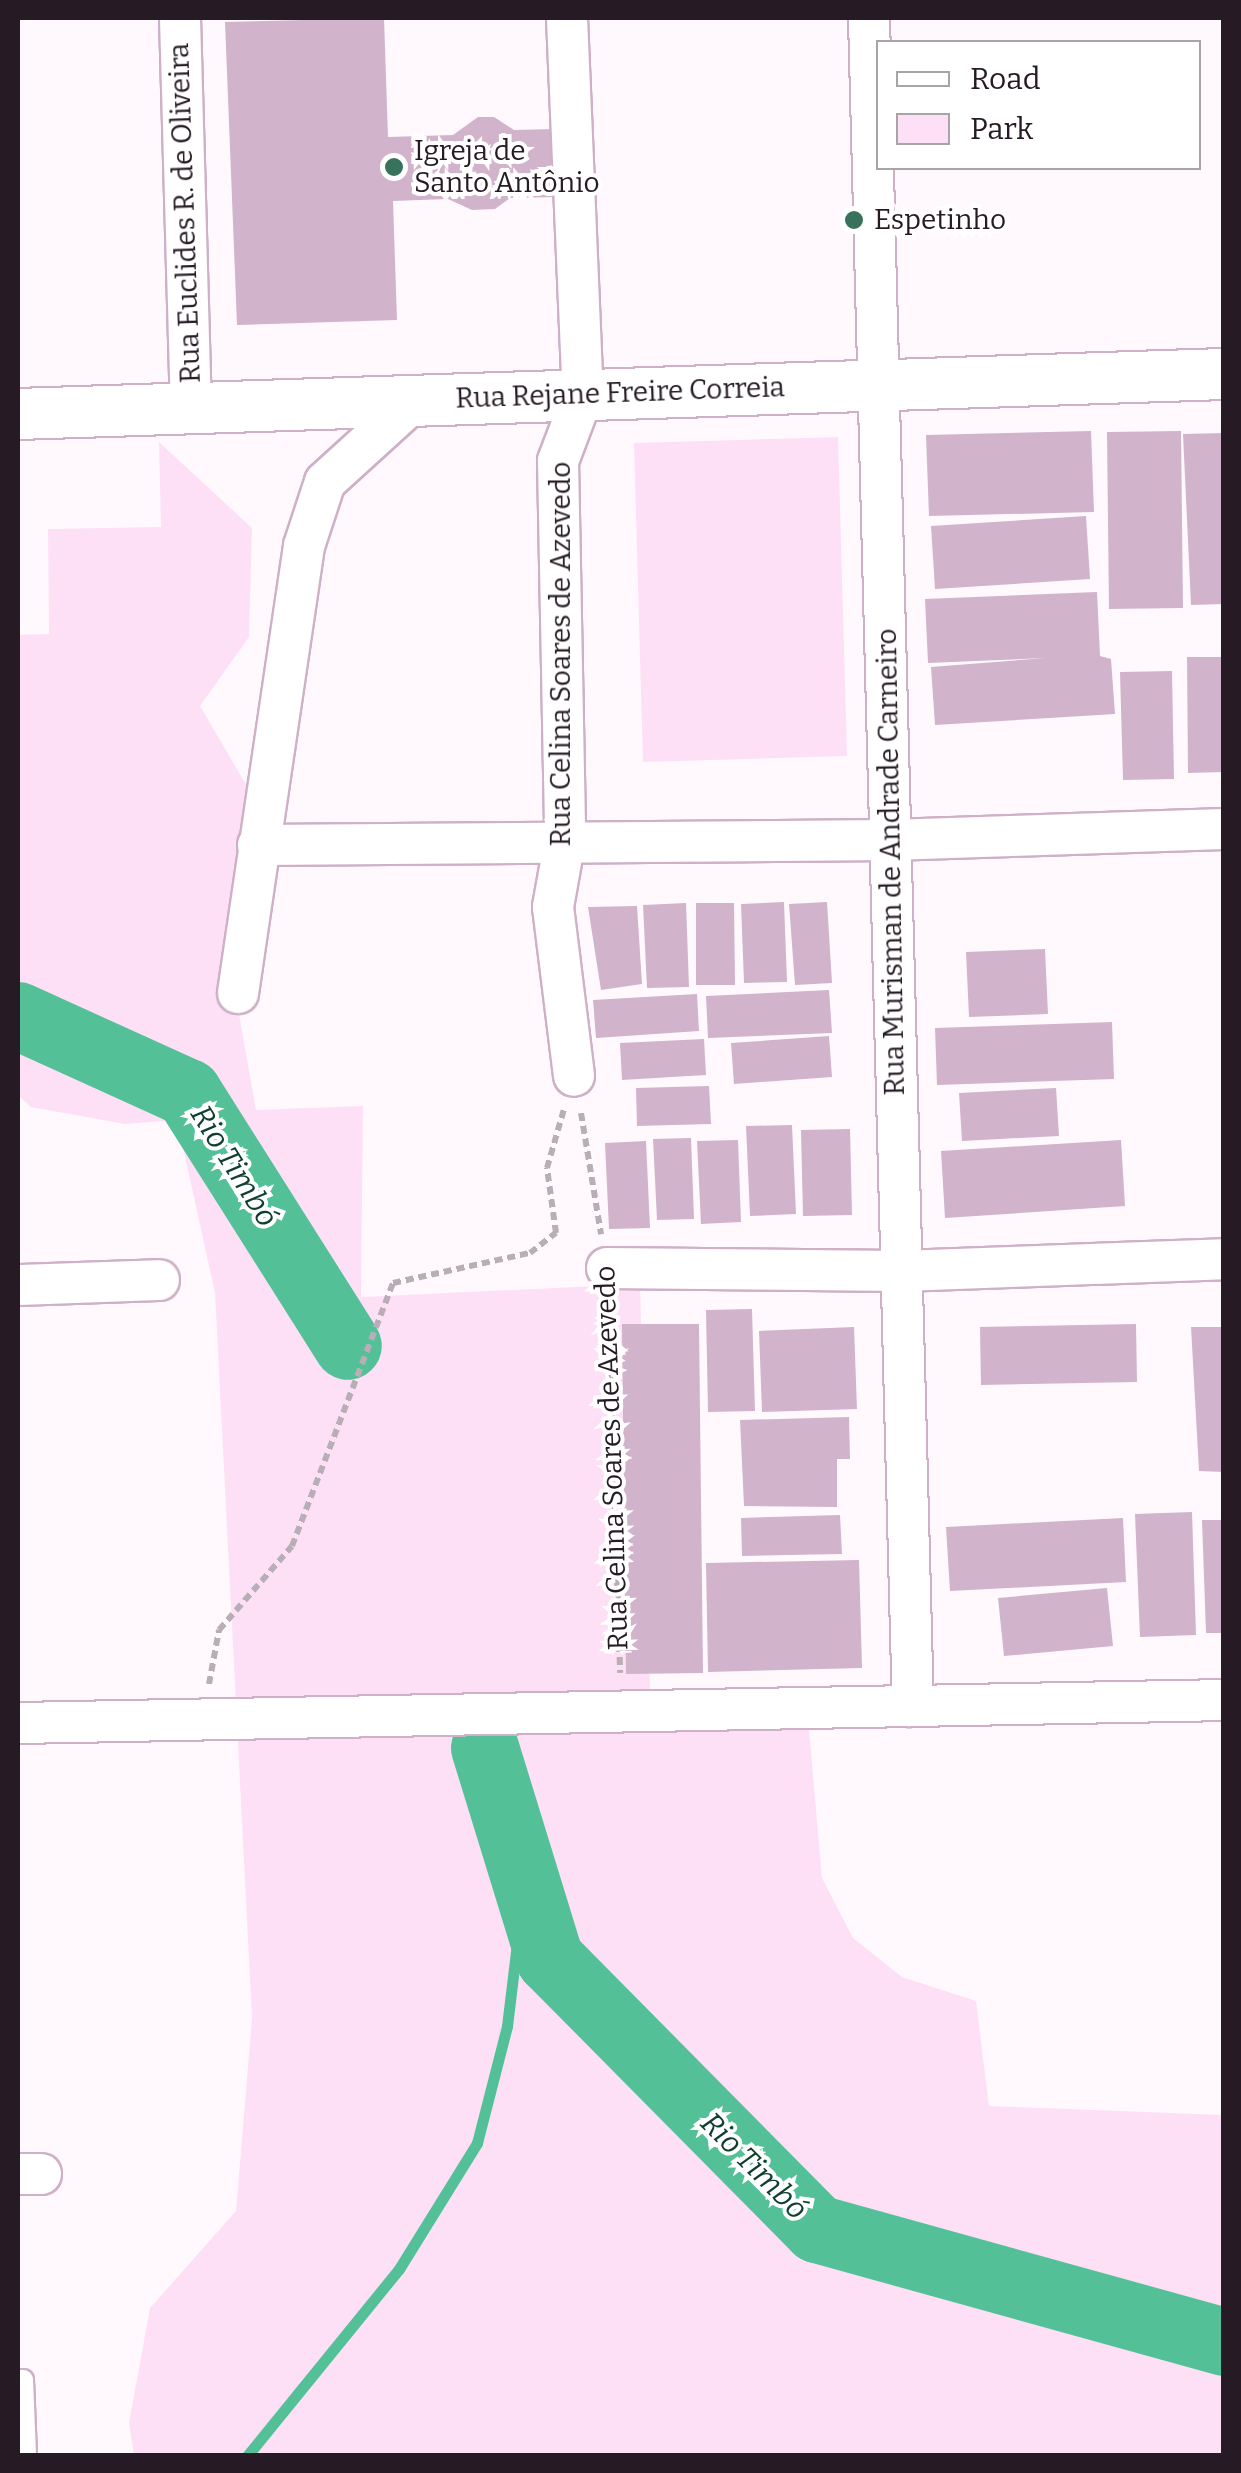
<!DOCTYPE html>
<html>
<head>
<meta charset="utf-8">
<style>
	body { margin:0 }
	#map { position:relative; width:1241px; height:2473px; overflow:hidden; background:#fff9fd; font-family:Bitter,serif }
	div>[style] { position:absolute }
	.green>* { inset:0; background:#fde0f6 }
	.stream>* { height:11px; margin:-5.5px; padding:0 5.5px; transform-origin:5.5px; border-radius:5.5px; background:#54c098 }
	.river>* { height:68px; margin:-34px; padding:0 34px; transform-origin:34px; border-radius:34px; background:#54c098 }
	.building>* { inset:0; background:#d1b3cb }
	.path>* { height:6px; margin-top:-3px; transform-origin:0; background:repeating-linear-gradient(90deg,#b7afb5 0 8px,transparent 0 13px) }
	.roads { filter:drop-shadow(2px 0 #ceb0c7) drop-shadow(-2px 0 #ceb0c7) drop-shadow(0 2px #ceb0c7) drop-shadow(0 -2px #ceb0c7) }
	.service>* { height:20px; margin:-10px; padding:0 10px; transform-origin:10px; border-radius:10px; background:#fff }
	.minor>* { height:40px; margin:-20px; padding:0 20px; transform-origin:20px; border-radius:20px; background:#fff }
	.tertiary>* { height:50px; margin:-25px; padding:0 25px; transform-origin:25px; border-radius:25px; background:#fff }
	.dots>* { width:28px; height:28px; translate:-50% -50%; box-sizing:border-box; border:5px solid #fff; border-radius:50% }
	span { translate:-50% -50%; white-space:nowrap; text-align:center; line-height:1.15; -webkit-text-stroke:8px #fff; paint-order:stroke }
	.poi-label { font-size:28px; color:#261b24 }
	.left { translate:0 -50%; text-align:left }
	.street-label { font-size:28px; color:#261b24 }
	.water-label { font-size:30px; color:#103f2f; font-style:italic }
	.frame { position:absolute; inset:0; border:20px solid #261b24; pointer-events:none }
	.legend { position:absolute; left:876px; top:40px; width:325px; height:130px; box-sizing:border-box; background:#fff; border:2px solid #a8a4a7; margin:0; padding:12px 18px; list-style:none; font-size:30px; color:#261b24 }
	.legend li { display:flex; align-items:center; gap:20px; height:50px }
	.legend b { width:50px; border:2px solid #a8a4a7 }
</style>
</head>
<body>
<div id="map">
	<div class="green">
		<div style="clip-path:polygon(838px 437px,847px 756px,643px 762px,634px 443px)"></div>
		<div style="clip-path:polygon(159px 442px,252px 528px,249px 637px,200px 706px,275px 834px,239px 1014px,256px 1110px,363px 1106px,361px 1297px,640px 1284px,651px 1730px,809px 1730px,822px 1878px,853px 1938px,902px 1977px,976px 2001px,989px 2106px,1223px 2115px,1223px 2455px,134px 2455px,129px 2423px,150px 2308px,236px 2211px,252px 2018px,215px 1293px,177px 1120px,125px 1124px,31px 1107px,18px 1095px,18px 635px,49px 634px,48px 529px,161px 527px)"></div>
	</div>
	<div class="stream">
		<div style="left:247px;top:2456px;width:241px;rotate:-50.9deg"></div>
		<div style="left:399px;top:2269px;width:148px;rotate:-58.2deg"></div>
		<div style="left:477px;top:2143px;width:121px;rotate:-75.6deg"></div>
		<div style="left:507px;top:2026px;width:150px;rotate:-83.1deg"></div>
	</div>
	<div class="river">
		<div style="left:18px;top:1016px;width:187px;rotate:24.4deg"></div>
		<div style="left:188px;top:1093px;width:299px;rotate:57.7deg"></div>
		<div style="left:485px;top:1748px;width:221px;rotate:72.9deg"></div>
		<div style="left:550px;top:1959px;width:380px;rotate:45.3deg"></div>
		<div style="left:817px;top:2229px;width:422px;rotate:15.5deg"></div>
	</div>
	<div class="building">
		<div style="clip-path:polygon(384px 18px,388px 137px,453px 135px,478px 117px,494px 117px,514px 130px,555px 129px,557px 197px,510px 198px,495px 209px,472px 210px,448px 199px,393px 201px,397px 320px,237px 325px,225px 22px)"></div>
		<div style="clip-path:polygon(1091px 431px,1094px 512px,929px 516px,926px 435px)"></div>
		<div style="clip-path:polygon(1181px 431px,1183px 608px,1109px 609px,1107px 432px)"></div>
		<div style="clip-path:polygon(1224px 433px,1224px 604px,1191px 605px,1183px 434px)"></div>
		<div style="clip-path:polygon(1086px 516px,1090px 579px,935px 589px,931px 526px)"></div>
		<div style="clip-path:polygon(1097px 592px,1100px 656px,1111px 659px,1115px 714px,935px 725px,931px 667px,1046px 658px,928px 663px,925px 599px)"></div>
		<div style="clip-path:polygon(1187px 657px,1224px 657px,1224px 772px,1188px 773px)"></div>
		<div style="clip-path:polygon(1172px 671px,1174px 779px,1123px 780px,1120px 672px)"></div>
		<div style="clip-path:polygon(784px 902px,787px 982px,744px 983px,741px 904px)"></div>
		<div style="clip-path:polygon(827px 902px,832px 983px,795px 985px,789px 904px)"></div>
		<div style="clip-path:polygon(686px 903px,689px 987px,647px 988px,643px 905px)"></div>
		<div style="clip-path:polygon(696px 903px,734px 903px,735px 985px,696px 985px)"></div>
		<div style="clip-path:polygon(637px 906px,642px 984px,601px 990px,588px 907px)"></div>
		<div style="clip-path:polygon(1045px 949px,1048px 1014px,969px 1017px,966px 952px)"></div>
		<div style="clip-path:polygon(829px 990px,832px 1033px,708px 1038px,706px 996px)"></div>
		<div style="clip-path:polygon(697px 994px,699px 1031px,596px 1038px,593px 1000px)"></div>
		<div style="clip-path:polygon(1112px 1022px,1114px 1079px,937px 1085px,935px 1028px)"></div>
		<div style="clip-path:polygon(829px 1036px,832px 1077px,734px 1084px,731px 1043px)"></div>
		<div style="clip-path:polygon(704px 1039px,706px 1075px,622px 1080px,620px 1043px)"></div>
		<div style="clip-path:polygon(709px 1086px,711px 1124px,637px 1126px,636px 1088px)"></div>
		<div style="clip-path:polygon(1056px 1088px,1059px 1136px,962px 1141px,959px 1093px)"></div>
		<div style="clip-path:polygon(792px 1125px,796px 1214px,750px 1216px,746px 1126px)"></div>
		<div style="clip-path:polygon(850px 1129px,852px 1215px,803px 1216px,801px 1130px)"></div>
		<div style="clip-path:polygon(691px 1138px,694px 1219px,657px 1220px,653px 1139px)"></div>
		<div style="clip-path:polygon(738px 1140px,741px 1222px,701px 1224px,697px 1141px)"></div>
		<div style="clip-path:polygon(1121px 1140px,1125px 1206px,945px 1218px,941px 1151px)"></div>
		<div style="clip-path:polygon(646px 1141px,650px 1228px,609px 1229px,605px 1143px)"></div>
		<div style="clip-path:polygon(752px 1309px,755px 1411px,708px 1412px,706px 1310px)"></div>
		<div style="clip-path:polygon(622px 1324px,699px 1324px,703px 1673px,626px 1674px)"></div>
		<div style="clip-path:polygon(1136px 1324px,1137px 1382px,981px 1385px,980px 1327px)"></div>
		<div style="clip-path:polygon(854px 1327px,857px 1409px,762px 1412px,759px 1331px)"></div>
		<div style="clip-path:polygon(1191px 1327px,1224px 1327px,1224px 1472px,1199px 1471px)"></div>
		<div style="clip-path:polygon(849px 1417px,850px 1459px,837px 1459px,837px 1507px,744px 1506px,740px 1420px)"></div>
		<div style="clip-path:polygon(1192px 1512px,1196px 1635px,1140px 1637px,1135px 1514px)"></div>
		<div style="clip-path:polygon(840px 1515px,842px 1554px,742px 1556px,741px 1518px)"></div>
		<div style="clip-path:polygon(1123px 1518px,1126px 1582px,950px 1591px,946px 1527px)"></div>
		<div style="clip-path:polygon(1202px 1520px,1224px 1520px,1224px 1633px,1206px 1633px)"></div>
		<div style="clip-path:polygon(859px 1560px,862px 1668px,708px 1672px,706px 1563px)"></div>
		<div style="clip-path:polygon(1107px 1588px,1113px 1646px,1004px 1656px,998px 1598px)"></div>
	</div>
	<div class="path">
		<div style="left:581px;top:1113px;width:123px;rotate:80.6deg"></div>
		<div style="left:608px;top:1306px;width:367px;rotate:88.1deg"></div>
		<div style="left:209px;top:1684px;width:55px;rotate:-79.5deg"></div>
		<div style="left:219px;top:1630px;width:111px;rotate:-49deg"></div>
		<div style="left:292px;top:1546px;width:282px;rotate:-69deg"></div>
		<div style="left:393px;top:1283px;width:140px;rotate:-12.4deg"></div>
		<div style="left:530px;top:1253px;width:33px;rotate:-38deg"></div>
		<div style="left:556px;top:1233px;width:66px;rotate:-97.9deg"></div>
		<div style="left:547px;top:1168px;width:61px;rotate:-73.9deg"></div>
	</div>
	<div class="roads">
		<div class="service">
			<div style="left:18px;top:2380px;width:5px"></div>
			<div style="left:23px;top:2380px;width:76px;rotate:87.7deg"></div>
		</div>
		<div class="minor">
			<div style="left:180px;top:18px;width:390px;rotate:88.4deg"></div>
			<div style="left:567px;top:18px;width:377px;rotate:87.6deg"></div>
			<div style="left:583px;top:395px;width:71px;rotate:110.7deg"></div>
			<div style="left:558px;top:461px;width:379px;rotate:88.9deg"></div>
			<div style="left:565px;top:840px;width:68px;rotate:100.2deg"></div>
			<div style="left:553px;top:907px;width:170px;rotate:82.9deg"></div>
			<div style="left:869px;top:18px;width:1689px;rotate:88.51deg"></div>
			<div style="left:258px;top:845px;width:632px;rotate:-0.45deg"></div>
			<div style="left:890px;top:840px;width:334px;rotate:-1.9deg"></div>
			<div style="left:238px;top:993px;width:452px;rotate:-81.6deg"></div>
			<div style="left:304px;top:546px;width:67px;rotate:-71.8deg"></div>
			<div style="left:325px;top:482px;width:120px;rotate:-42.3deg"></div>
			<div style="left:607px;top:1268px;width:295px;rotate:0.6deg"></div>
			<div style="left:902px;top:1271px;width:322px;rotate:-2.1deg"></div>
			<div style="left:18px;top:1285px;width:141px;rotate:-2deg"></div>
			<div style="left:18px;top:1723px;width:1206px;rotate:-1.09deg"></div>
			<div style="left:18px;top:2174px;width:23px"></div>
		</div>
		<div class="tertiary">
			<div style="left:18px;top:414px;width:1207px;rotate:-1.9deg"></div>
		</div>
	</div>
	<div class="dots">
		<div style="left:394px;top:167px;background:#38725c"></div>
		<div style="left:854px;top:220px;background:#38725c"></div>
	</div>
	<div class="poi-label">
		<span class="left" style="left:414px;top:167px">Igreja de<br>Santo Antônio</span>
		<span class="left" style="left:874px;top:220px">Espetinho</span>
	</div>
	<div class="street-label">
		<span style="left:185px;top:213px;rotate:-92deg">Rua Euclides R. de Oliveira</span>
		<span style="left:620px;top:393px;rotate:-2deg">Rua Rejane Freire Correia</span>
		<span style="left:561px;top:654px;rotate:-90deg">Rua Celina Soares de Azevedo</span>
		<span style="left:891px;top:862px;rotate:-91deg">Rua Murisman de Andrade Carneiro</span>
		<span style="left:612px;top:1458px;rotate:-92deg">Rua Celina Soares de Azevedo</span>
	</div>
	<div class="water-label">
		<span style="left:234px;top:1166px;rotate:58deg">Rio Timbó</span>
		<span style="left:754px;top:2166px;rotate:45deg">Rio Timbó</span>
	</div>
	<div class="frame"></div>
	<ul class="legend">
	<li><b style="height:12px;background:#fff"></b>Road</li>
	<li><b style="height:28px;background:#fde0f6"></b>Park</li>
	</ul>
</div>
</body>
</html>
